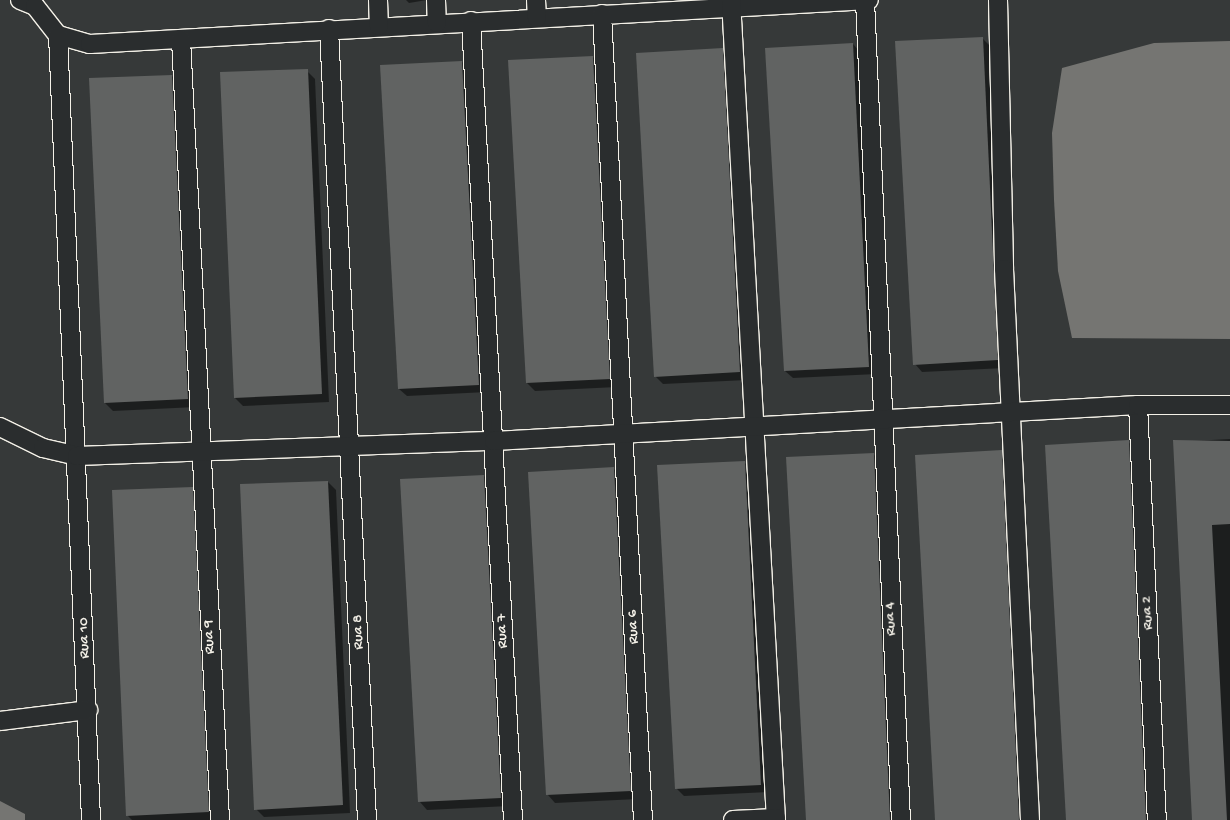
<!DOCTYPE html>
<html>
<head>
<meta charset="utf-8">
<style>
	body { margin:0 }
	#map { position:relative; width:1230px; height:820px; overflow:hidden; background:#363939; font-family:"Gochi Hand",sans-serif }
	div>[style] { position:absolute }
	.water>* { inset:0; background:#757572 }
	.shadow>* { inset:0; background:#0007 }
	.building>* { inset:0; background:#616362 }
	.roads { filter:drop-shadow(1px 0 #f4f1e8) drop-shadow(-1px 0 #f4f1e8) drop-shadow(0 1px #f4f1e8) drop-shadow(0 -1px #f4f1e8) }
	.minor>* { height:18px; margin:-9px; padding:0 9px; transform-origin:9px; border-radius:9px; background:#2a2d2e }
	span { translate:-50% -50%; white-space:nowrap; text-align:center; line-height:1.15; -webkit-text-stroke:4px #2a2d2e; paint-order:stroke }
	.street-label { font-size:15px; color:#f4f1e8 }
</style>
</head>
<body>
<div id="map">
	<div class="water">
		<div style="clip-path:polygon(1230px 41px,1230px 339px,1072px 338px,1058px 271px,1054px 200px,1052px 133px,1062px 68px,1154px 43px)"></div>
		<div style="clip-path:polygon(0 801px,25px 814px,25px 820px,0 820px)"></div>
	</div>
	<div class="shadow">
		<div style="clip-path:polygon(406px 0,427px 0,409px 3px)"></div>
		<div style="clip-path:polygon(982px 38px,990px 46px,1005px 368px,922px 372px,915px 364px)"></div>
		<div style="clip-path:polygon(853px 44px,860px 52px,877px 374px,793px 378px,785px 371px)"></div>
		<div style="clip-path:polygon(723px 50px,730px 58px,747px 380px,663px 384px,655px 376px)"></div>
		<div style="clip-path:polygon(593px 57px,601px 65px,617px 387px,535px 391px,527px 383px,509px 61px)"></div>
		<div style="clip-path:polygon(462px 62px,470px 70px,487px 392px,407px 396px,399px 389px)"></div>
		<div style="clip-path:polygon(307px 71px,315px 79px,329px 402px,243px 406px,235px 398px)"></div>
		<div style="clip-path:polygon(172px 76px,180px 84px,196px 407px,113px 411px,105px 403px)"></div>
		<div style="clip-path:polygon(1230px 439px,1230px 820px,1193px 820px,1174px 442px)"></div>
		<div style="clip-path:polygon(1128px 442px,1136px 449px,1153px 820px,1066px 820px)"></div>
		<div style="clip-path:polygon(1001px 451px,1009px 459px,1028px 820px,936px 820px)"></div>
		<div style="clip-path:polygon(873px 454px,881px 462px,900px 820px,807px 820px)"></div>
		<div style="clip-path:polygon(744px 462px,752px 470px,769px 792px,684px 796px,676px 788px)"></div>
		<div style="clip-path:polygon(614px 469px,622px 477px,638px 799px,555px 803px,548px 795px)"></div>
		<div style="clip-path:polygon(484px 476px,492px 484px,509px 806px,427px 810px,420px 802px,401px 480px)"></div>
		<div style="clip-path:polygon(328px 482px,336px 490px,350px 813px,264px 817px,256px 809px)"></div>
		<div style="clip-path:polygon(192px 489px,200px 496px,216px 820px,132px 820px,127px 815px)"></div>
	</div>
	<div class="building">
		<div style="clip-path:polygon(983px 37px,998px 360px,913px 365px,895px 41px)"></div>
		<div style="clip-path:polygon(853px 43px,869px 367px,784px 371px,765px 48px)"></div>
		<div style="clip-path:polygon(723px 48px,740px 372px,654px 377px,636px 53px)"></div>
		<div style="clip-path:polygon(593px 56px,610px 379px,526px 383px,508px 60px)"></div>
		<div style="clip-path:polygon(462px 61px,479px 385px,398px 389px,380px 65px)"></div>
		<div style="clip-path:polygon(308px 69px,322px 394px,234px 398px,220px 72px)"></div>
		<div style="clip-path:polygon(172px 75px,188px 399px,104px 403px,89px 78px)"></div>
		<div style="clip-path:polygon(1129px 440px,1146px 820px,1066px 820px,1045px 445px)"></div>
		<div style="clip-path:polygon(1173px 440px,1230px 441px,1230px 524px,1212px 525px,1227px 820px,1192px 820px)"></div>
		<div style="clip-path:polygon(1002px 450px,1019px 820px,935px 820px,915px 455px)"></div>
		<div style="clip-path:polygon(874px 453px,890px 820px,806px 820px,786px 457px)"></div>
		<div style="clip-path:polygon(745px 461px,761px 785px,675px 789px,657px 465px)"></div>
		<div style="clip-path:polygon(614px 467px,631px 791px,546px 795px,528px 472px)"></div>
		<div style="clip-path:polygon(484px 475px,501px 798px,418px 802px,400px 479px)"></div>
		<div style="clip-path:polygon(328px 481px,343px 805px,254px 810px,240px 484px)"></div>
		<div style="clip-path:polygon(193px 487px,209px 812px,126px 816px,112px 490px)"></div>
	</div>
	<div class="roads">
		<div class="minor">
			<div style="left:20px;top:0;width:16px;rotate:22deg"></div>
			<div style="left:35px;top:6px;width:37px;rotate:52deg"></div>
			<div style="left:58px;top:35px;width:33px;rotate:16deg"></div>
			<div style="left:90px;top:44px;width:780px;rotate:-3.23deg"></div>
			<div style="left:378px;top:0;width:26px;rotate:88deg"></div>
			<div style="left:436px;top:0;width:23px;rotate:88deg"></div>
			<div style="left:536px;top:0;width:18px;rotate:87deg"></div>
			<div style="left:731px;top:0;width:821px;rotate:86.86deg"></div>
			<div style="left:865px;top:0;width:821px;rotate:87.49deg"></div>
			<div style="left:998px;top:0;width:269px;rotate:88.7deg"></div>
			<div style="left:1004px;top:269px;width:552px;rotate:87.3deg"></div>
			<div style="left:602px;top:14px;width:807px;rotate:87.09deg"></div>
			<div style="left:471px;top:21px;width:800px;rotate:86.99deg"></div>
			<div style="left:329px;top:29px;width:792px;rotate:87.25deg"></div>
			<div style="left:58px;top:35px;width:786px;rotate:87.59deg"></div>
			<div style="left:181px;top:39px;width:782px;rotate:87.14deg"></div>
			<div style="left:1138px;top:405px;width:415px;rotate:87.4deg"></div>
			<div style="left:0;top:427px;width:48px;rotate:26deg"></div>
			<div style="left:43px;top:448px;width:35px;rotate:13deg"></div>
			<div style="left:77px;top:456px;width:417px;rotate:-2.1deg"></div>
			<div style="left:494px;top:441px;width:645px;rotate:-3.2deg"></div>
			<div style="left:1138px;top:405px;width:92px"></div>
			<div style="left:0;top:721px;width:89px;rotate:-7.1deg"></div>
			<div style="left:733px;top:820px;width:43px;rotate:-2.7deg"></div>
		</div>
	</div>
	<div class="street-label">
		<span style="left:1148px;top:613px;rotate:-93deg">Rua 2</span>
		<span style="left:891px;top:619px;rotate:-93deg">Rua 4</span>
		<span style="left:634px;top:627px;rotate:-93deg">Rua 6</span>
		<span style="left:503px;top:631px;rotate:-93deg">Rua 7</span>
		<span style="left:359px;top:632px;rotate:-92deg">Rua 8</span>
		<span style="left:210px;top:637px;rotate:-93deg">Rua 9</span>
		<span style="left:85px;top:638px;rotate:-92deg">Rua 10</span>
	</div>
</div>
</body>
</html>
